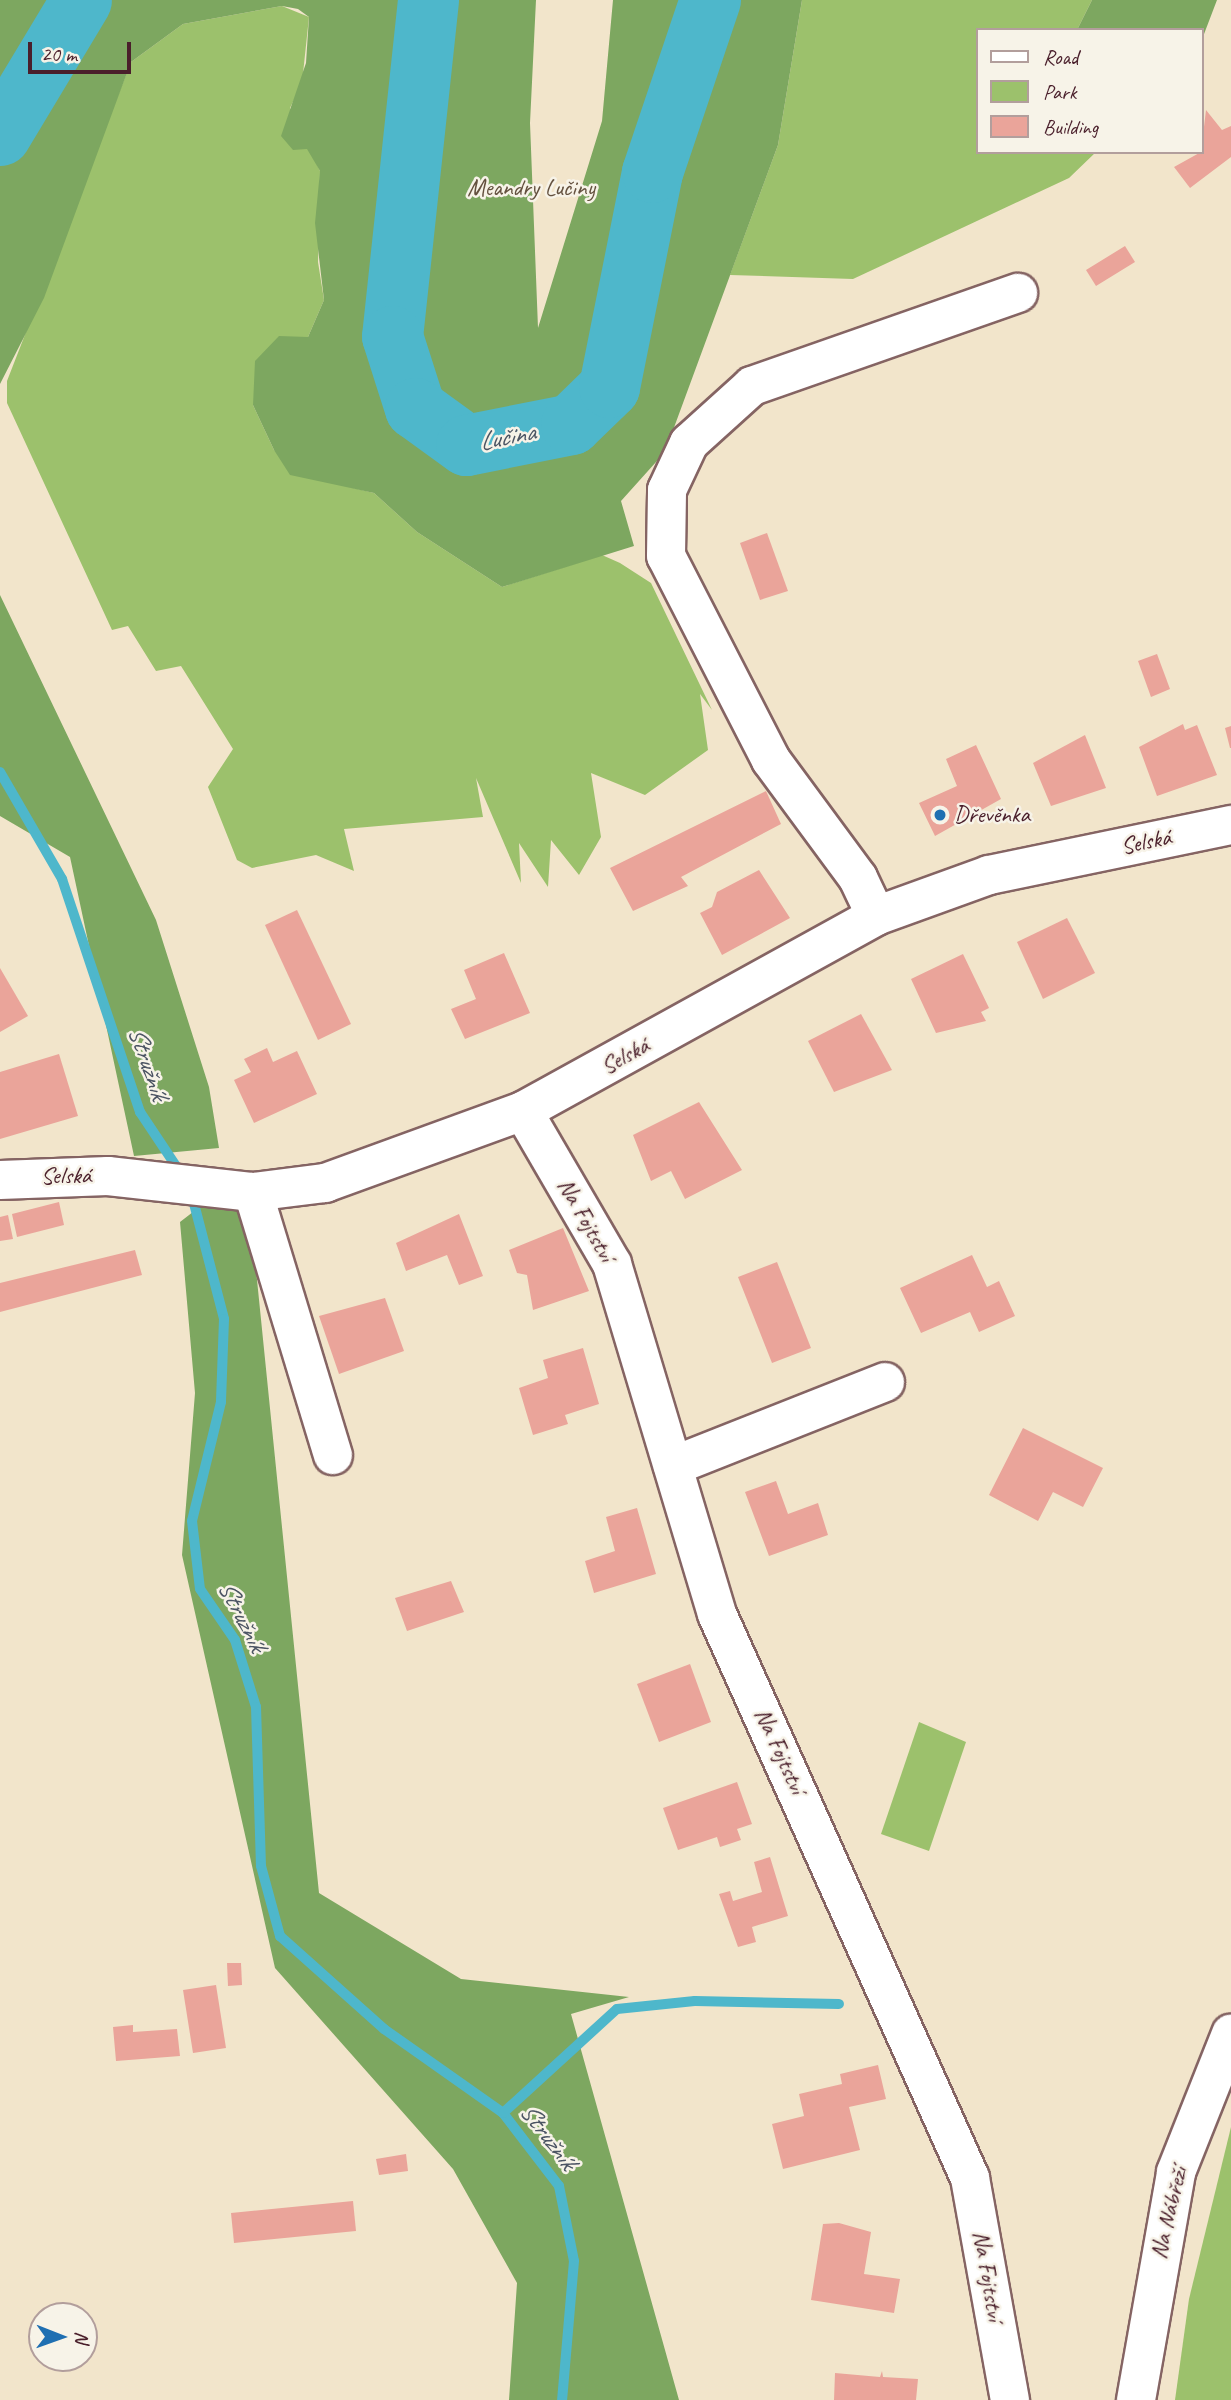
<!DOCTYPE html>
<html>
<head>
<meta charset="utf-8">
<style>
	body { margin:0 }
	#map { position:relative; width:1231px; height:2400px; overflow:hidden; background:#f2e5cb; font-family:Caveat,sans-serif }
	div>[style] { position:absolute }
	.green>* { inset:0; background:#9cc16c }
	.forest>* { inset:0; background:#7da760 }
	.stream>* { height:10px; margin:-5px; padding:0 5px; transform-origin:5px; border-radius:5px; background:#4eb7cb }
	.river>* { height:61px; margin:-30.5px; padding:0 30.5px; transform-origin:30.5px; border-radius:30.5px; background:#4eb7cb }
	.building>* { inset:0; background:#eaa49a }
	.roads { filter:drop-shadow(2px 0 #856463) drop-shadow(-2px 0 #856463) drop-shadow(0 2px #856463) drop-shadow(0 -2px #856463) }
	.minor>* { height:38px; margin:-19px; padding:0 19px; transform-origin:19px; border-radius:19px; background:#fff }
	.dots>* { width:19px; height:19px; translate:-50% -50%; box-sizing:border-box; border:4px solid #f7f3e8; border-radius:50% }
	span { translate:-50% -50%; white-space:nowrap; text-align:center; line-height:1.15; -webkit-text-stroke:5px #f7f3e8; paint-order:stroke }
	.park-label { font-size:24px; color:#63503e }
	.poi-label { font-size:24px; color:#4a1f2b }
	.left { translate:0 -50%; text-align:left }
	.street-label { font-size:24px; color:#4a1f2b }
	.water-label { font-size:26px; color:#4b5463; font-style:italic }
	.legend { position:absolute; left:976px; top:28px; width:228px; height:126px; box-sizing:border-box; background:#f7f3e8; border:2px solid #b29e9c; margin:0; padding:9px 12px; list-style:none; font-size:21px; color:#4a1f2b }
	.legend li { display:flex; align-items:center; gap:14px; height:35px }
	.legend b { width:35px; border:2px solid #b29e9c }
	.north { position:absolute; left:28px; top:2302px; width:70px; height:70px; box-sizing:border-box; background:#f7f3e8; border:2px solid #b29e9c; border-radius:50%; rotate:91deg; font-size:19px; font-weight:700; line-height:28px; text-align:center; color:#4a1f2b }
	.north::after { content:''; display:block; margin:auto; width:24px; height:32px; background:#1f6fb2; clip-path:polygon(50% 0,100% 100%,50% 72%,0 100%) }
	.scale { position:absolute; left:28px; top:42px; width:103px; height:32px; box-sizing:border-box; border:4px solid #4a1f2b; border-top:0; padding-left:9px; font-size:21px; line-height:24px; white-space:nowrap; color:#4a1f2b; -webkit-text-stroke:5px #f7f3e8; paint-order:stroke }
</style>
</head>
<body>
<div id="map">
	<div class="green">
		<div style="clip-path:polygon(802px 0,1092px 0,1077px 30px,977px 30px,977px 152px,1096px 152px,1069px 178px,853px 279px,730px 275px,778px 145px)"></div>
		<div style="clip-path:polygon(282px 6px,309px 17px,302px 83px,290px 108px,320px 171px,318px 262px,324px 300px,308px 337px,253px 405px,274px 450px,329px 482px,374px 493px,417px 532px,502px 587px,602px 555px,620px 563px,651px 583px,712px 710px,700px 694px,708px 750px,645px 795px,591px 773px,601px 837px,579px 875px,551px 840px,548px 887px,519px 843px,521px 883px,476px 778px,483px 817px,344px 829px,354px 871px,316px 855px,252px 868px,237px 860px,208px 787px,233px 749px,181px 666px,156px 671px,128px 626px,112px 630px,7px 403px,7px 381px,131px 62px,183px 24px)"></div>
		<div style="clip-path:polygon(919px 1722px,966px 1742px,929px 1851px,881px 1834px)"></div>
		<div style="clip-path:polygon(1231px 2127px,1231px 2400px,1175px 2400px,1189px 2299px)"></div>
	</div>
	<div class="forest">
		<div style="clip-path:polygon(0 0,536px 0,530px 123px,538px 328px,602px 121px,613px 0,802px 0,778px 145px,665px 452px,621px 501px,634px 546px,502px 587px,417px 532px,374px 493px,290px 475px,274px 450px,253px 405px,255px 361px,279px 336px,308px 337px,324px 300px,315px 223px,320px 171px,307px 149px,293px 150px,281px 136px,306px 63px,309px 17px,298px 9px,282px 6px,183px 24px,131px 62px,44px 298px,0 384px)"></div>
		<div style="clip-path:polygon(1092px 0,1217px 0,1201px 42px,1201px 30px,1077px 30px)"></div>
		<div style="clip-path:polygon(0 595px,156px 920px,209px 1087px,219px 1148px,134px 1156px,70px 857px,0 816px)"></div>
		<div style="clip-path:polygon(246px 1171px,319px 1893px,461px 1979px,629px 1997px,571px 2014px,679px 2400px,509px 2400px,517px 2283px,453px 2169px,275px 1968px,182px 1555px,195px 1393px,180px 1222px)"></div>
	</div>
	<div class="stream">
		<div style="left:0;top:772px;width:124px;rotate:59.9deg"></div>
		<div style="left:62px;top:879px;width:246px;rotate:71.5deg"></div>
		<div style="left:140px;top:1112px;width:76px;rotate:56.3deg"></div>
		<div style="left:191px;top:1192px;width:131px;rotate:75.4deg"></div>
		<div style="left:224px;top:1319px;width:83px;rotate:92.1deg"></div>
		<div style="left:221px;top:1402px;width:122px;rotate:103.7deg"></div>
		<div style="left:192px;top:1521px;width:68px;rotate:83.3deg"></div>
		<div style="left:200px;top:1589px;width:62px;rotate:55.5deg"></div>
		<div style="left:235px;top:1640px;width:70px;rotate:72.6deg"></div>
		<div style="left:256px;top:1707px;width:159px;rotate:88.2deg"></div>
		<div style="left:261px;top:1866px;width:73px;rotate:74.8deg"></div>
		<div style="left:280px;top:1936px;width:140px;rotate:41.8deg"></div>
		<div style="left:384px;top:2029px;width:146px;rotate:35.2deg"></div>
		<div style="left:503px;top:2113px;width:92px;rotate:52.5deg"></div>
		<div style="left:559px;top:2186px;width:76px;rotate:78.7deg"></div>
		<div style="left:574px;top:2261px;width:140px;rotate:94.9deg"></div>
		<div style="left:503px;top:2113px;width:154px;rotate:-42.4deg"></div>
		<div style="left:617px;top:2009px;width:78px;rotate:-5.9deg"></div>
		<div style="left:695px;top:2001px;width:144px;rotate:1.2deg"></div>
	</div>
	<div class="river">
		<div style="left:428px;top:0;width:338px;rotate:96.1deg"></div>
		<div style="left:392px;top:336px;width:76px;rotate:72.3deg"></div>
		<div style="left:415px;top:408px;width:63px;rotate:36deg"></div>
		<div style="left:466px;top:445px;width:107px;rotate:-11.3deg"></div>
		<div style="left:571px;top:424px;width:53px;rotate:-44.2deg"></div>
		<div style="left:609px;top:387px;width:219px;rotate:-78.7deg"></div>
		<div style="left:652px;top:172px;width:182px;rotate:-71.4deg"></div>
		<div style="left:0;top:135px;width:157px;rotate:-59deg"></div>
	</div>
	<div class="building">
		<div style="clip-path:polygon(1206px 110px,1222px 130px,1231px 126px,1231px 157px,1190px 188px,1174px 167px,1201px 152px)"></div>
		<div style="clip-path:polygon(1125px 246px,1135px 262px,1096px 286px,1086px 270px)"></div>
		<div style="clip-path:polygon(767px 533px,788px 591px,760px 600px,740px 543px)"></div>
		<div style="clip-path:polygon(1157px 654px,1170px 689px,1151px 697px,1138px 661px)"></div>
		<div style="clip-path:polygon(1183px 724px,1185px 730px,1197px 725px,1217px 775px,1157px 796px,1139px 747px)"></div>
		<div style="clip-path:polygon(1231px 726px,1231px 748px,1230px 748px,1225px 728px)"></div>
		<div style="clip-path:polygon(1085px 735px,1106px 788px,1051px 806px,1033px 763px)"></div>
		<div style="clip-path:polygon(976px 745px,1001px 799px,935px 836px,919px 803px,957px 786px,946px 759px)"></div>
		<div style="clip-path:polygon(766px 791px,781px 824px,681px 877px,688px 886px,633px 911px,610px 868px)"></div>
		<div style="clip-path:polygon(759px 870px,790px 918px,722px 955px,700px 913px,712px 907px,717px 892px)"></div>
		<div style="clip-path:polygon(297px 910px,351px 1024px,318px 1040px,265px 925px)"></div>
		<div style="clip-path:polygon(1067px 918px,1095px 973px,1043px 999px,1017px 942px)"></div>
		<div style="clip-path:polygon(504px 953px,530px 1013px,465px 1039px,451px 1009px,476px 999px,464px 970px)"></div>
		<div style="clip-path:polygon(963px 954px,989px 1008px,981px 1012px,986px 1021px,936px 1033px,911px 979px)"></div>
		<div style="clip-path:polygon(0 968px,28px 1016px,0 1032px)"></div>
		<div style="clip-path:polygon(861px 1014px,892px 1070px,834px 1092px,808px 1041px)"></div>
		<div style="clip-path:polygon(267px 1048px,273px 1062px,297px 1051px,317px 1094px,254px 1123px,234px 1080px,251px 1072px,244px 1059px)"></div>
		<div style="clip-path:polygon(59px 1054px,78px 1116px,0 1139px,0 1072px)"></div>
		<div style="clip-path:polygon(699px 1102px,742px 1170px,685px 1199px,671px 1171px,651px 1181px,633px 1135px)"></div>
		<div style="clip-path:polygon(59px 1202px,64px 1225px,17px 1237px,12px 1214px)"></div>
		<div style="clip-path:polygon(459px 1214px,483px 1276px,459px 1285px,447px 1255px,406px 1271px,396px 1243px)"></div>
		<div style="clip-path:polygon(8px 1215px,13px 1239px,0 1241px,0 1217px)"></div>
		<div style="clip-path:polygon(563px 1228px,589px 1291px,533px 1310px,527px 1275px,517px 1273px,509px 1250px)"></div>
		<div style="clip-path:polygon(135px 1250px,142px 1275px,0 1312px,0 1283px)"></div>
		<div style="clip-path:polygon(972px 1255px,987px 1287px,999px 1281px,1015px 1316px,979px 1332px,970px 1312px,921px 1333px,900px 1288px)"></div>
		<div style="clip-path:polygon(777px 1262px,811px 1348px,772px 1363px,738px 1277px)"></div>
		<div style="clip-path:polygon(385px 1298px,404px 1351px,339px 1374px,319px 1316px)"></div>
		<div style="clip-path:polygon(583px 1348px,599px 1404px,565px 1415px,568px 1424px,533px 1435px,519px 1388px,548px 1378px,543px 1360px)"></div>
		<div style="clip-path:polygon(1023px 1428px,1103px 1468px,1083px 1507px,1053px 1492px,1038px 1521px,989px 1495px)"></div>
		<div style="clip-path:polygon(776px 1481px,788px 1514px,818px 1503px,828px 1535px,769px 1556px,745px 1492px)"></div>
		<div style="clip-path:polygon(637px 1508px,656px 1574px,594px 1593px,585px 1561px,615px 1551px,606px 1517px)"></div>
		<div style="clip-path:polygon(451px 1581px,464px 1612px,407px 1631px,395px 1598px)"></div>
		<div style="clip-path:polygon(690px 1664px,711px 1722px,659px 1742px,637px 1684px)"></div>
		<div style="clip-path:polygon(737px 1782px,752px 1824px,737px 1829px,741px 1840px,720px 1847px,717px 1837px,678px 1850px,663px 1808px)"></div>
		<div style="clip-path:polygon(770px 1857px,788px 1916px,752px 1927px,756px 1942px,738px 1947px,719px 1894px,730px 1891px,733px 1901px,762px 1892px,754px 1862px)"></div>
		<div style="clip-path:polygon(227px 1963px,241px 1963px,242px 1985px,228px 1986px)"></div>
		<div style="clip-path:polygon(216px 1985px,226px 2048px,193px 2053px,183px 1990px)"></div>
		<div style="clip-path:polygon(133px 2025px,133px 2032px,177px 2029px,180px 2056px,116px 2061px,113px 2027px)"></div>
		<div style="clip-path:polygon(878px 2065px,886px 2099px,849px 2107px,860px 2150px,783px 2169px,772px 2124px,804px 2116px,799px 2094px,842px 2084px,840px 2074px)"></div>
		<div style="clip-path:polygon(406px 2154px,408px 2171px,379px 2175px,376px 2159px)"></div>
		<div style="clip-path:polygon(353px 2201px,356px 2231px,234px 2243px,231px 2213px)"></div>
		<div style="clip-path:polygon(839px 2223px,871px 2232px,864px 2274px,900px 2279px,894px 2313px,811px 2300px,823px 2224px)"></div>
		<div style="clip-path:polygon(882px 2371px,883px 2377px,918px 2379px,916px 2400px,834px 2400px,835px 2373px,880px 2377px)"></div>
	</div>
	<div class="roads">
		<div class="minor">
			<div style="left:876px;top:916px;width:42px;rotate:-115.3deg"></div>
			<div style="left:858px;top:878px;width:147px;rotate:-126.4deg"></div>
			<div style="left:771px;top:760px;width:229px;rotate:-117.2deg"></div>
			<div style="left:666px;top:556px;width:66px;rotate:-89.1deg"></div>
			<div style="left:667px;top:490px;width:52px;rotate:-64.9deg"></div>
			<div style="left:689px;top:443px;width:85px;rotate:-42.1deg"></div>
			<div style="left:752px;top:386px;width:282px;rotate:-19.3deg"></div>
			<div style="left:523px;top:1111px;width:177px;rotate:59.8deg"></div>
			<div style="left:612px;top:1264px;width:365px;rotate:73.3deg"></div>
			<div style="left:717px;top:1614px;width:618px;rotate:65.84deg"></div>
			<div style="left:970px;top:2178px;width:226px;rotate:79.8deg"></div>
			<div style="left:0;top:1180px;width:108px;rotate:-2.1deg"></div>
			<div style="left:108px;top:1176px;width:146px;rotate:6.3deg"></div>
			<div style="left:253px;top:1192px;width:73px;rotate:-7.1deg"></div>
			<div style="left:325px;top:1183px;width:211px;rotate:-20deg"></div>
			<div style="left:523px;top:1111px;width:403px;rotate:-28.9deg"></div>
			<div style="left:876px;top:916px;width:120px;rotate:-19.9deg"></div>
			<div style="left:989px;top:875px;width:247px;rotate:-11.7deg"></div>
			<div style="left:253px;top:1192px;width:275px;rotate:73.1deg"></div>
			<div style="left:673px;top:1466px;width:228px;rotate:-21.6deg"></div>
			<div style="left:1136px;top:2400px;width:231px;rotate:-80deg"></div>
			<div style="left:1176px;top:2172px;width:149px;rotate:-68.3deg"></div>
		</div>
	</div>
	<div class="dots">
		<div style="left:940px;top:815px;background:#1f6fb2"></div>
	</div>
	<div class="park-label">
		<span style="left:531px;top:188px">Meandry Lučiny</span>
	</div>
	<div class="poi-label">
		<span class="left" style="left:954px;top:815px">Dřevěnka</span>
	</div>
	<div class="street-label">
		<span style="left:1146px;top:842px;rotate:-12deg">Selská</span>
		<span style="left:625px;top:1056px;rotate:-28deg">Selská</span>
		<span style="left:66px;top:1176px">Selská</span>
		<span style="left:586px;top:1220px;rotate:60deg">Na Fojtství</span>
		<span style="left:780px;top:1751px;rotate:65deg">Na Fojtství</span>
		<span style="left:1169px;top:2213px;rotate:-77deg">Na Nábřeží</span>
		<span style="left:988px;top:2276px;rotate:80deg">Na Fojtství</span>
	</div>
	<div class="water-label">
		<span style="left:507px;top:437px;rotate:-11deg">Lučina</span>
		<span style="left:148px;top:1063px;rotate:71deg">Stružník</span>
		<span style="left:242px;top:1616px;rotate:63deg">Stružník</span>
		<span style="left:548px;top:2136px;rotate:53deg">Stružník</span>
	</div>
	<ul class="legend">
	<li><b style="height:9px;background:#fff"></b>Road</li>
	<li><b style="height:19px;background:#9cc16c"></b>Park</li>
	<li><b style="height:19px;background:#eaa49a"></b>Building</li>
	</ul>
	<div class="north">N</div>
	<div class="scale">20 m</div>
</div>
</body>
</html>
